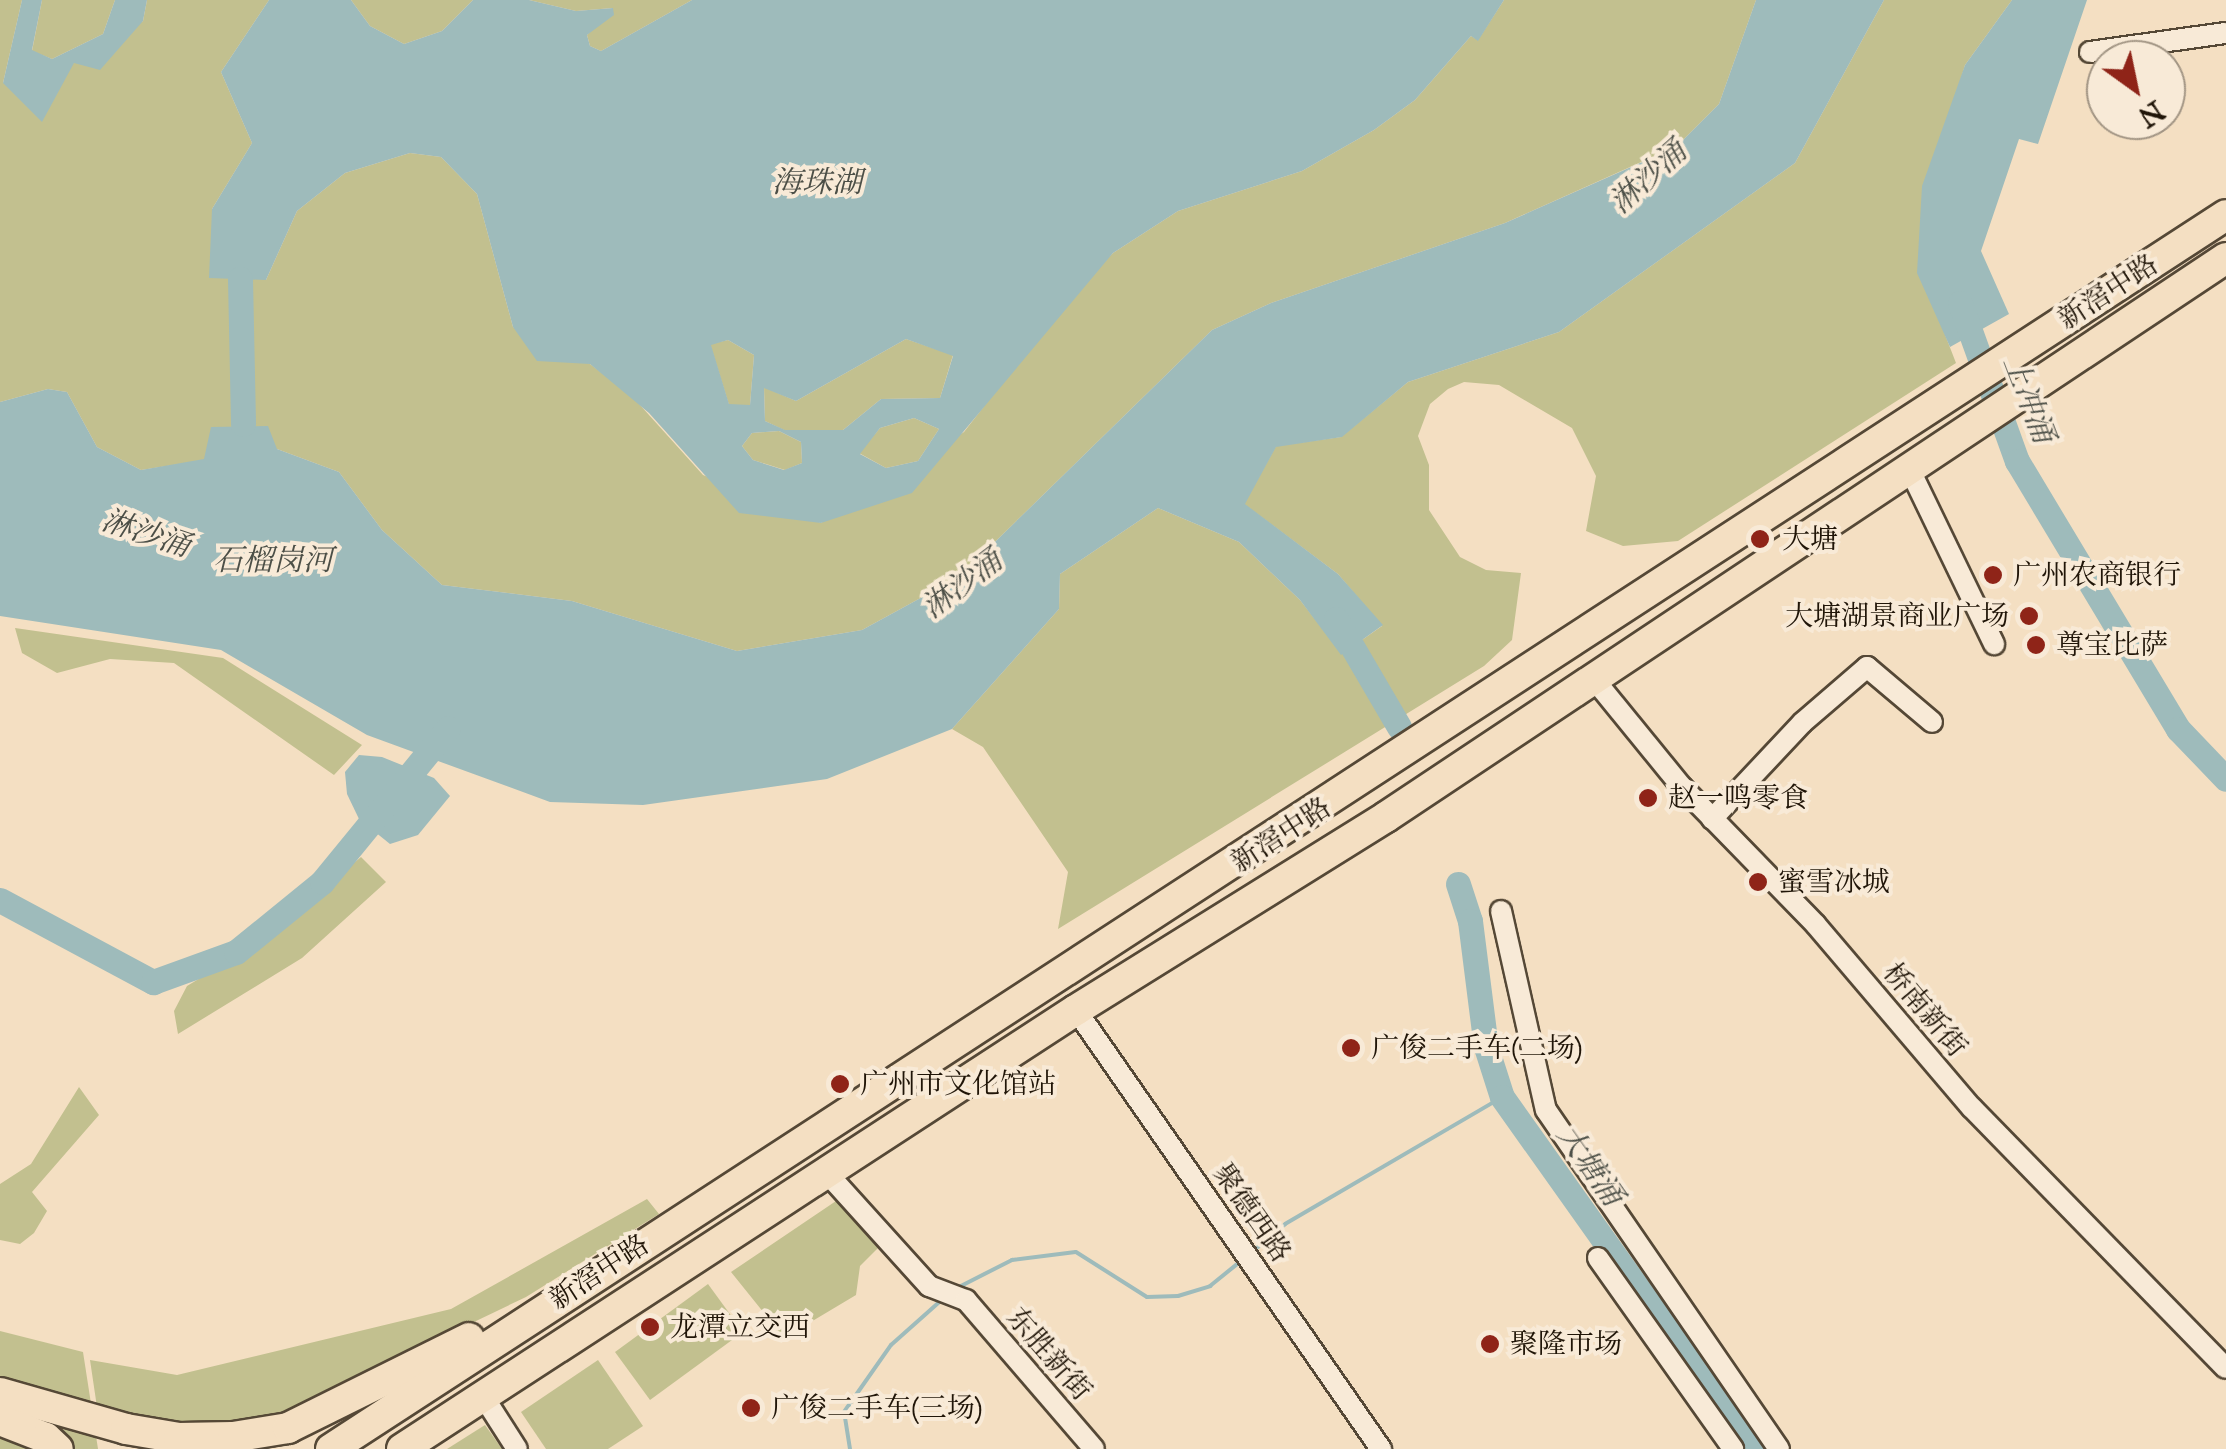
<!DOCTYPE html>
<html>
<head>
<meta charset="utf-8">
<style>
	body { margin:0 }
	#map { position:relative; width:2226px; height:1449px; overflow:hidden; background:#f4dfc2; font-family:"IM FELL Great Primer","Noto Serif SC",serif }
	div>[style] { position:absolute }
	.green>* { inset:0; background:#c2c08f }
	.water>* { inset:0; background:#9ebbbb }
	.stream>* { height:4px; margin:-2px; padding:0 2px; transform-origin:2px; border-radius:2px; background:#9ebbbb }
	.river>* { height:25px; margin:-12.5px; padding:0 12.5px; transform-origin:12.5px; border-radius:12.5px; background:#9ebbbb }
	.roads { filter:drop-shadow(2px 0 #554836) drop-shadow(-2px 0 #554836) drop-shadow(0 2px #554836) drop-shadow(0 -2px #554836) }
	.minor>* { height:20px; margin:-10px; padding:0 10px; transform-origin:10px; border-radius:10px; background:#f8ead7 }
	.highway>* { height:30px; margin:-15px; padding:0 15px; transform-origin:15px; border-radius:15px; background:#f4dfc2 }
	.dots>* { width:28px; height:28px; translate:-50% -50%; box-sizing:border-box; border:5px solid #f8ead7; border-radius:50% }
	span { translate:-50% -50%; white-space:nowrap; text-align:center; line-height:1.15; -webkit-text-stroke:8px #f8ead7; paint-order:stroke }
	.street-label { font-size:28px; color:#201508 }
	.poi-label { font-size:28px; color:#201508 }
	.left { translate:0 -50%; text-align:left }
	.right { translate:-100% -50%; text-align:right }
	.water-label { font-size:30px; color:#4c4f47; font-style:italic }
	.north { position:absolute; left:2086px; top:40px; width:100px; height:100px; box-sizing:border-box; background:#f8ead7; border:2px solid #a29584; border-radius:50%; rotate:147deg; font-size:28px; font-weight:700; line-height:40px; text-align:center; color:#201508 }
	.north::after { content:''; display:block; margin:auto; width:35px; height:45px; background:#8f2418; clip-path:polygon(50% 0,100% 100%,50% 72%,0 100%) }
</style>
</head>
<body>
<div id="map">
	<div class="green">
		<div style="clip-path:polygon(0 0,22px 0,3px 83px,74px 63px,143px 21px,147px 0,269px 0,221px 72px,252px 143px,212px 209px,266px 280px,297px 211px,345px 173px,410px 153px,441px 157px,477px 194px,513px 327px,590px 364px,631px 395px,703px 475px,821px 523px,964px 432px,1067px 300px,1113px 253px,1178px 211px,1302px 171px,1374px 130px,1415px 100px,1471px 36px,1478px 40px,1504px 0,1756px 0,1719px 104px,1677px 146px,1505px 223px,1271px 303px,1212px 330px,959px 577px,862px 630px,737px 651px,572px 601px,442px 585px,382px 530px,339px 472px,277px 449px,141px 470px,97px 447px,67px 392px,48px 389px,0 402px)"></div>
		<div style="clip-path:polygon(42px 0,115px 0,103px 34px,52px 59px,32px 51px)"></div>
		<div style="clip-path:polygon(351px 0,473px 0,442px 31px,404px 44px,370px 26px)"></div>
		<div style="clip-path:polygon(529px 0,692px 0,601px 51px,590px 46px,587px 35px,613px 8px,576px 11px)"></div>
		<div style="clip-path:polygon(1884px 0,2012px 0,1965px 65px,1954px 102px,1944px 332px,1956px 363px,1678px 541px,1623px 546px,1586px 531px,1596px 476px,1572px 428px,1499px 385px,1464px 382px,1448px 389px,1430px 404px,1418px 436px,1429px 465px,1429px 510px,1460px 557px,1486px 570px,1521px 573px,1512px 640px,1484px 666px,1058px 929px,1068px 872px,983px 747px,952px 729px,1059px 609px,1060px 574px,1158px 508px,1239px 542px,1300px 600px,1342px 654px,1382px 626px,1338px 574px,1244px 504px,1276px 446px,1341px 437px,1408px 382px,1559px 332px,1795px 163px)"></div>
		<div style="clip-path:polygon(906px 339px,953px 355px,940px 398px,881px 399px,843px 430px,784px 430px,765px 421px,764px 387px,796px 401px)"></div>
		<div style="clip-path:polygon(728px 340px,754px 355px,750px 405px,729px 405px,710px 344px)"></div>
		<div style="clip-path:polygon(914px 418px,939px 429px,918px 461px,886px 468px,859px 453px,880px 428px)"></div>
		<div style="clip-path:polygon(779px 431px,801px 442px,802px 463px,785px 470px,753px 460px,742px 446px,752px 433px)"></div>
		<div style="clip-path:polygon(15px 628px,223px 658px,362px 745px,334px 775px,174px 663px,110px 659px,57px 673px,22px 653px)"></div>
		<div style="clip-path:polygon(361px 857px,386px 882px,302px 958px,178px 1034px,174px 1011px,187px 986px,265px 939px)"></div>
		<div style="clip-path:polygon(79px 1087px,99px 1115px,32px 1192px,47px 1211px,34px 1233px,20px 1244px,0 1240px,0 1184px,31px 1164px)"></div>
		<div style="clip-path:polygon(647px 1199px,659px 1214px,526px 1297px,290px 1410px,223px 1433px,98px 1414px,90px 1360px,177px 1375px,451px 1309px)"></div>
		<div style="clip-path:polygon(836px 1201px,878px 1248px,860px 1266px,856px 1295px,784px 1338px,731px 1272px)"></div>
		<div style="clip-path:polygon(708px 1284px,743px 1332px,650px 1400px,615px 1352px)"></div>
		<div style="clip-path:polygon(0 1331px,83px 1352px,98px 1449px,0 1449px)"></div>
		<div style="clip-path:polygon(598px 1360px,643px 1426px,608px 1449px,546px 1449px,521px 1412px)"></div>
		<div style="clip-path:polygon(485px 1425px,502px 1449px,447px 1449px)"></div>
	</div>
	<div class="water">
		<div style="clip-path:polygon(22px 0,42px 0,32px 50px,52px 59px,103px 34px,115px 0,147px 0,143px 21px,100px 70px,74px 63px,42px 122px,3px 83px)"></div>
		<div style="clip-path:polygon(evenodd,269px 0,351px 0,370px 26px,404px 44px,442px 31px,473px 0,529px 0,576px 11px,613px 8px,614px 15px,587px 35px,590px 46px,601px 51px,692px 0,1504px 0,1478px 41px,1471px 36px,1415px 100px,1374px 130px,1302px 171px,1178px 211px,1113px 253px,912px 493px,821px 523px,739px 513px,649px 413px,590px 364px,537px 361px,513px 327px,477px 194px,441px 157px,410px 153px,345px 173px,297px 211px,266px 280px,209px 278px,212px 209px,252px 143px,221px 72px,269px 0,906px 339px,953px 356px,940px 398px,881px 399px,843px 430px,785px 430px,765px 421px,764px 388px,796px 401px,906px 339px,269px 0,728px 340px,754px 355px,750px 405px,729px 404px,711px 345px,728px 340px,269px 0,914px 418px,939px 429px,918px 461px,886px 468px,860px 454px,880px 428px,914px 418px,269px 0,779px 431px,801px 442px,802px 463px,784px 470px,753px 460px,742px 446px,752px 433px,779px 431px)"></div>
		<div style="clip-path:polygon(1756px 0,1884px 0,1795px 163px,1559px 332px,1408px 382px,1342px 437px,1276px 447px,1245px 504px,1338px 574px,1383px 625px,1341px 655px,1300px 600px,1239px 542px,1158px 508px,1060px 574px,1059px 609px,952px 729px,827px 779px,643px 805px,550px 802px,367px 735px,221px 650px,0 616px,0 402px,48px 389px,67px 392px,97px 447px,141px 470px,204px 459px,211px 427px,268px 426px,277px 449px,339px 472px,382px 530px,442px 585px,572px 601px,737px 651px,862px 630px,959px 577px,1212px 330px,1271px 303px,1505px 223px,1676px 147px,1719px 104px)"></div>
		<div style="clip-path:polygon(2012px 0,2087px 0,2038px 144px,2019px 139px,1981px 251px,2009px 314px,1950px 347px,1917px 273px,1922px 186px,1965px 65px)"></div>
		<div style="clip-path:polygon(359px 755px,382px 757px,434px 778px,450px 796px,418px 835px,390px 844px,359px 819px,347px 794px,345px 772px)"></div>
	</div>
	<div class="stream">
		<div style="left:1258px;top:1247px;width:35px;rotate:-40deg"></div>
		<div style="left:1285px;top:1224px;width:251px;rotate:-30.3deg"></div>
		<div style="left:955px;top:1289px;width:64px;rotate:-27deg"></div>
		<div style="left:1012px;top:1260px;width:64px;rotate:-7.1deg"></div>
		<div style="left:1076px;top:1252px;width:84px;rotate:32.4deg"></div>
		<div style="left:1147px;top:1297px;width:31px;rotate:-2deg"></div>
		<div style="left:1178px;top:1296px;width:34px;rotate:-17deg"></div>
		<div style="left:1210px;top:1286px;width:36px;rotate:-39deg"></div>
		<div style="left:850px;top:1449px;width:37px;rotate:-99deg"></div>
		<div style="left:844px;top:1412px;width:82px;rotate:-55deg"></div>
		<div style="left:891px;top:1345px;width:71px;rotate:-41.6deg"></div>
	</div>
	<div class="river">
		<div style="left:240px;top:279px;width:145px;rotate:88.8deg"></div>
		<div style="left:1960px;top:303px;width:168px;rotate:70.2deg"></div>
		<div style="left:2017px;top:461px;width:313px;rotate:59deg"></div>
		<div style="left:2178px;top:729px;width:69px;rotate:46.2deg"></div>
		<div style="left:1336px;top:619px;width:125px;rotate:59.7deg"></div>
		<div style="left:1458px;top:884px;width:39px;rotate:72deg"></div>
		<div style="left:1470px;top:921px;width:127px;rotate:82.8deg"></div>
		<div style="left:1486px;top:1047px;width:52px;rotate:72.3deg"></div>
		<div style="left:1502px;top:1097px;width:432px;rotate:54.6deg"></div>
		<div style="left:0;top:900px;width:174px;rotate:28.2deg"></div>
		<div style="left:153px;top:982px;width:88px;rotate:-19.9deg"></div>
		<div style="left:236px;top:952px;width:111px;rotate:-39.1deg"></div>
		<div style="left:322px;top:882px;width:199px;rotate:-50.7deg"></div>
	</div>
	<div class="roads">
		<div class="minor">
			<div style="left:2090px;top:52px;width:137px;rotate:-8deg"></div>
			<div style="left:1908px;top:466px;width:198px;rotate:64.2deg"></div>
			<div style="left:1593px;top:678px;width:141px;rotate:50.8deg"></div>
			<div style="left:1682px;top:787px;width:192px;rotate:45.8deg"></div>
			<div style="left:1816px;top:925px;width:240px;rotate:49.6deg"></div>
			<div style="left:1972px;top:1108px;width:363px;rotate:45.7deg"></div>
			<div style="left:1712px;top:819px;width:132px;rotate:-46.8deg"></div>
			<div style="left:1802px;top:723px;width:86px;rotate:-40.7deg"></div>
			<div style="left:1867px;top:667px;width:85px;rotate:40.2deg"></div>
			<div style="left:1501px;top:911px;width:204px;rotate:77.3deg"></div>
			<div style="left:1546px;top:1110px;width:411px;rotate:55.5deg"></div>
			<div style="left:1076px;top:1010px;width:535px;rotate:55.21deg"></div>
			<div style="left:826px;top:1172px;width:154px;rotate:47.9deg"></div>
			<div style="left:929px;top:1286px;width:40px;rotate:21deg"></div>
			<div style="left:966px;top:1300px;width:196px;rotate:49.3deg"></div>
			<div style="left:1598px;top:1258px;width:234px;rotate:54.7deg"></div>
			<div style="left:485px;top:1399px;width:59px;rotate:57.4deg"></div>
		</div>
		<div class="highway">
			<div style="left:0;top:1393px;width:131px;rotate:15.9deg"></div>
			<div style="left:126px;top:1429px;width:54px;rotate:9.6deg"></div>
			<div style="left:179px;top:1438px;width:54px;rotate:-1.1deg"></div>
			<div style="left:233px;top:1437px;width:56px;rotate:-9.3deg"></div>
			<div style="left:288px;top:1428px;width:202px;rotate:-26.4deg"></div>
			<div style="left:0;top:1420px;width:49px;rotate:21.4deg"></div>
			<div style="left:46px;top:1438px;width:16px;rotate:43deg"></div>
			<div style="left:331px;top:1449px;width:2261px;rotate:-33.07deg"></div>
			<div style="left:402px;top:1449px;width:804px;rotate:-33.08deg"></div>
			<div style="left:1076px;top:1010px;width:365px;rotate:-31.9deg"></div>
			<div style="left:1386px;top:817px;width:1009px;rotate:-33.64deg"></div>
		</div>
	</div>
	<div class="dots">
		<div style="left:1760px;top:539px;background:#8f2418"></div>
		<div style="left:1993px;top:575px;background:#8f2418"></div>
		<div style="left:2029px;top:616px;background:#8f2418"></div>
		<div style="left:2036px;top:645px;background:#8f2418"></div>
		<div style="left:1648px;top:798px;background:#8f2418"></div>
		<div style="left:1758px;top:882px;background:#8f2418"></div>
		<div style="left:1351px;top:1048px;background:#8f2418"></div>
		<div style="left:840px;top:1084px;background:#8f2418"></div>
		<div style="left:650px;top:1327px;background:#8f2418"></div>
		<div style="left:1490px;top:1344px;background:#8f2418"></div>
		<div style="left:751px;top:1408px;background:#8f2418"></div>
	</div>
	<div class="street-label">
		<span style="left:2108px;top:292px;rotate:-33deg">新滘中路</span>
		<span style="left:1281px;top:835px;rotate:-33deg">新滘中路</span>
		<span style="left:1925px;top:1010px;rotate:50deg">桥南新街</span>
		<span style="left:1252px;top:1213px;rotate:55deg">聚德西路</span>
		<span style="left:599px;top:1272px;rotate:-33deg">新滘中路</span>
		<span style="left:1049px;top:1354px;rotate:49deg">东胜新街</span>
	</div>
	<div class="poi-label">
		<span class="left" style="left:1782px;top:539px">大塘</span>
		<span class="left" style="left:2013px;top:575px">广州农商银行</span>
		<span class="right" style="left:2009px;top:616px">大塘湖景商业广场</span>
		<span class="left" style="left:2056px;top:645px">尊宝比萨</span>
		<span class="left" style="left:1668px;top:798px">赵一鸣零食</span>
		<span class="left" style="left:1778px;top:882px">蜜雪冰城</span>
		<span class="left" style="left:1371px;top:1048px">广俊二手车(二场)</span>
		<span class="left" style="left:860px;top:1084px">广州市文化馆站</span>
		<span class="left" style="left:670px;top:1327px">龙潭立交西</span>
		<span class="left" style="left:1510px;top:1344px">聚隆市场</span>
		<span class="left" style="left:771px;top:1408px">广俊二手车(三场)</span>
	</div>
	<div class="water-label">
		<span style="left:1648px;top:177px;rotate:-42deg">淋沙涌</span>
		<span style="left:817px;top:182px">海珠湖</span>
		<span style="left:2029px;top:399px;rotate:69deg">上冲涌</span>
		<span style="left:146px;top:533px;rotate:18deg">淋沙涌</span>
		<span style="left:273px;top:560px">石榴岗河</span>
		<span style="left:962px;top:584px;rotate:-37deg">淋沙涌</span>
		<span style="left:1590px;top:1165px;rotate:55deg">大塘涌</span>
	</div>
	<div class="north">N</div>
</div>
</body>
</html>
